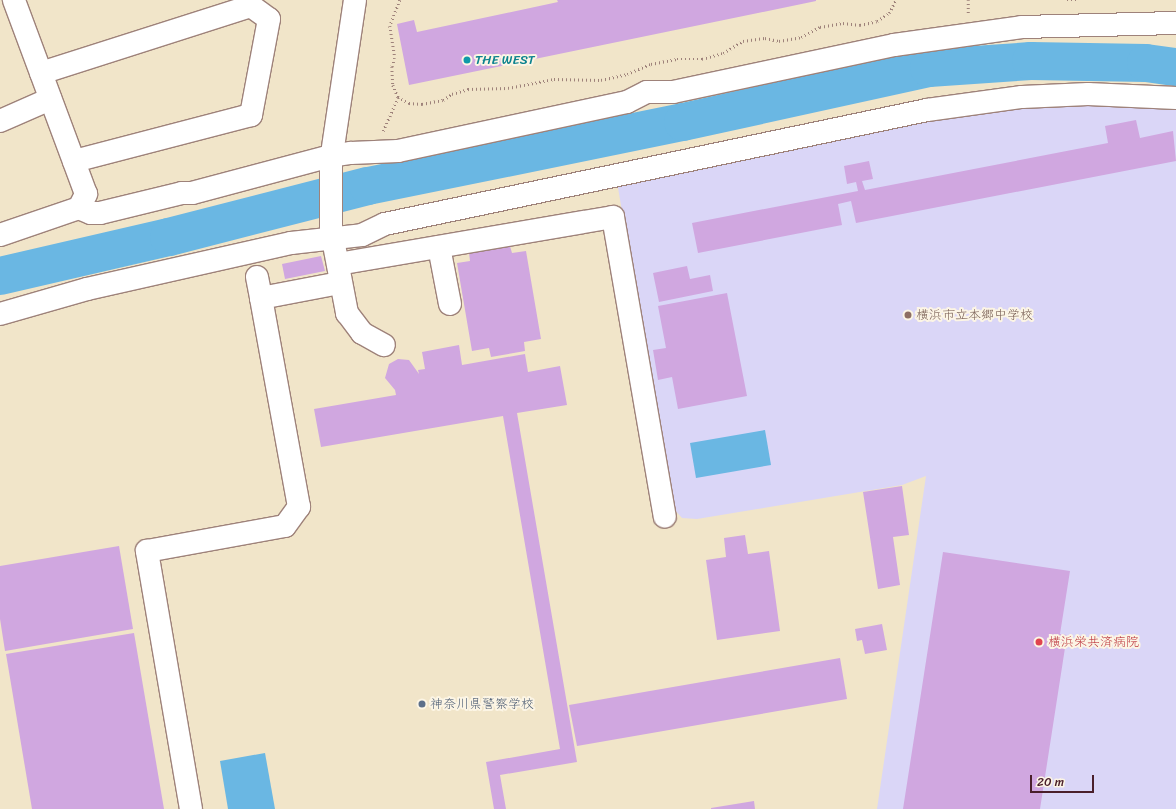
<!DOCTYPE html>
<html>
<head>
<meta charset="utf-8">
<style>
	body { margin:0 }
	#map { position:relative; width:1176px; height:809px; overflow:hidden; background:#f1e5c9; font-family:Sriracha,"Klee One",sans-serif }
	div>[style] { position:absolute }
	.built>* { inset:0; background:#dad6f7 }
	.water>* { inset:0; background:#6ab7e3 }
	.river>* { height:38px; margin:-19px; padding:0 19px; transform-origin:19px; border-radius:19px; background:#6ab7e3 }
	.building>* { inset:0; background:#d0a7e0 }
	.path>* { height:2.5px; margin-top:-1.25px; transform-origin:0; background:repeating-linear-gradient(90deg,#9e827a 0 1px,transparent 0 4px) }
	.roads { filter:drop-shadow(1px 0 #9e827a) drop-shadow(-1px 0 #9e827a) drop-shadow(0 1px #9e827a) drop-shadow(0 -1px #9e827a) }
	.minor>* { height:22px; margin:-11px; padding:0 11px; transform-origin:11px; border-radius:11px; background:#fff }
	.dots>* { width:11px; height:11px; translate:-50% -50%; box-sizing:border-box; border:2px solid #fcf5e5; border-radius:50% }
	span { translate:-50% -50%; white-space:nowrap; text-align:center; line-height:1.15; -webkit-text-stroke:4px #fcf5e5; paint-order:stroke }
	.culture-label { font-size:13px; color:#0d838f }
	.left { translate:0 -50%; text-align:left }
	.education-label { font-size:13px; color:#785e54 }
	.health-label { font-size:13px; color:#be3a42 }
	.service-label { font-size:13px; color:#4e5e75 }
	.scale { position:absolute; left:1030px; top:775px; width:64px; height:18px; box-sizing:border-box; border:2px solid #4a1f2b; border-top:0; padding-left:5px; font-size:12px; line-height:14px; white-space:nowrap; color:#4a1f2b; -webkit-text-stroke:3px #fcf5e5; paint-order:stroke }
</style>
</head>
<body>
<div id="map">
	<div class="built">
		<div style="clip-path:polygon(1020px 103px,1176px 105px,1176px 809px,877px 809px,926px 476px,902px 485px,697px 519px,682px 518px,673px 508px,617px 182px)"></div>
	</div>
	<div class="water">
		<div style="clip-path:polygon(765px 430px,771px 465px,696px 478px,690px 443px)"></div>
		<div style="clip-path:polygon(265px 753px,275px 809px,228px 809px,220px 761px)"></div>
	</div>
	<div class="river">
		<div style="left:0;top:276px;width:173px;rotate:-13deg"></div>
		<div style="left:169px;top:237px;width:205px;rotate:-14.4deg"></div>
		<div style="left:368px;top:186px;width:321px;rotate:-11.5deg"></div>
		<div style="left:683px;top:122px;width:252px;rotate:-12.4deg"></div>
		<div style="left:929px;top:68px;width:102px;rotate:-3.9deg"></div>
		<div style="left:1031px;top:61px;width:115px;rotate:1deg"></div>
		<div style="left:1146px;top:63px;width:30px;rotate:8deg"></div>
	</div>
	<div class="building">
		<div style="clip-path:polygon(557px 0,816px 0,816px 1px,409px 85px,397px 24px,414px 20px,417px 32px,558px 2px)"></div>
		<div style="clip-path:polygon(1136px 120px,1140px 138px,1173px 131px,1176px 161px,856px 223px,851px 201px,838px 204px,842px 225px,698px 253px,692px 223px,858px 191px,856px 182px,847px 184px,844px 166px,869px 161px,873px 179px,862px 181px,865px 190px,1108px 143px,1105px 126px)"></div>
		<div style="clip-path:polygon(510px 246px,512px 253px,526px 251px,541px 339px,524px 342px,525px 351px,491px 357px,489px 348px,472px 351px,457px 263px,470px 261px,469px 253px)"></div>
		<div style="clip-path:polygon(321px 256px,325px 271px,285px 279px,282px 264px)"></div>
		<div style="clip-path:polygon(687px 266px,690px 279px,710px 275px,713px 291px,659px 302px,653px 273px)"></div>
		<div style="clip-path:polygon(727px 293px,747px 396px,678px 409px,672px 377px,658px 380px,653px 350px,666px 348px,658px 306px)"></div>
		<div style="clip-path:polygon(459px 345px,462px 365px,525px 354px,528px 372px,560px 366px,567px 405px,517px 413px,577px 762px,500px 775px,506px 809px,494px 809px,486px 762px,560px 749px,503px 416px,321px 447px,314px 409px,396px 395px,395px 390px,385px 378px,389px 364px,398px 359px,409px 360px,419px 374px,418px 370px,425px 369px,422px 352px)"></div>
		<div style="clip-path:polygon(902px 486px,909px 535px,893px 537px,900px 585px,878px 589px,863px 492px)"></div>
		<div style="clip-path:polygon(745px 535px,748px 554px,769px 551px,780px 631px,717px 640px,706px 560px,726px 557px,724px 538px)"></div>
		<div style="clip-path:polygon(119px 546px,133px 629px,5px 651px,0 619px,0 566px)"></div>
		<div style="clip-path:polygon(943px 552px,1070px 571px,1060px 634px,1067px 635px,1040px 809px,903px 809px)"></div>
		<div style="clip-path:polygon(882px 624px,887px 650px,865px 654px,862px 640px,857px 641px,855px 629px)"></div>
		<div style="clip-path:polygon(134px 633px,164px 809px,32px 809px,6px 654px)"></div>
		<div style="clip-path:polygon(840px 658px,847px 699px,577px 746px,569px 705px)"></div>
		<div style="clip-path:polygon(754px 801px,755px 809px,711px 809px,711px 808px)"></div>
	</div>
	<div class="path">
		<div style="left:400px;top:0;width:28px;rotate:111deg"></div>
		<div style="left:390px;top:26px;width:32px;rotate:81deg"></div>
		<div style="left:395px;top:58px;width:9px;rotate:108deg"></div>
		<div style="left:392px;top:67px;width:18px;rotate:87deg"></div>
		<div style="left:393px;top:85px;width:13px;rotate:67deg"></div>
		<div style="left:398px;top:97px;width:13px;rotate:29deg"></div>
		<div style="left:409px;top:103px;width:13px;rotate:4deg"></div>
		<div style="left:422px;top:104px;width:21px;rotate:-11deg"></div>
		<div style="left:443px;top:100px;width:11px;rotate:-34deg"></div>
		<div style="left:452px;top:94px;width:17px;rotate:-17deg"></div>
		<div style="left:468px;top:89px;width:40px;rotate:-1.4deg"></div>
		<div style="left:508px;top:88px;width:47px;rotate:-11.1deg"></div>
		<div style="left:554px;top:79px;width:47px;rotate:1.2deg"></div>
		<div style="left:601px;top:80px;width:27px;rotate:-13deg"></div>
		<div style="left:627px;top:74px;width:26px;rotate:-23deg"></div>
		<div style="left:651px;top:64px;width:26px;rotate:-11deg"></div>
		<div style="left:677px;top:59px;width:25px"></div>
		<div style="left:702px;top:59px;width:22px;rotate:-16deg"></div>
		<div style="left:723px;top:53px;width:23px;rotate:-31deg"></div>
		<div style="left:743px;top:41px;width:22px;rotate:-8deg"></div>
		<div style="left:765px;top:38px;width:14px;rotate:12deg"></div>
		<div style="left:779px;top:41px;width:22px;rotate:-10deg"></div>
		<div style="left:801px;top:37px;width:21px;rotate:-28deg"></div>
		<div style="left:820px;top:27px;width:23px;rotate:-10deg"></div>
		<div style="left:843px;top:23px;width:17px;rotate:7deg"></div>
		<div style="left:860px;top:25px;width:17px;rotate:-13deg"></div>
		<div style="left:877px;top:21px;width:14px;rotate:-34deg"></div>
		<div style="left:889px;top:13px;width:15px;rotate:-62deg"></div>
		<div style="left:1067px;top:0;width:10px"></div>
		<div style="left:968px;top:13px;width:13px;rotate:-90deg"></div>
		<div style="left:383px;top:131px;width:37px;rotate:-66deg"></div>
	</div>
	<div class="roads">
		<div class="minor">
			<div style="left:355px;top:0;width:163px;rotate:98.5deg"></div>
			<div style="left:331px;top:161px;width:68px;rotate:90deg"></div>
			<div style="left:331px;top:229px;width:86px;rotate:79.2deg"></div>
			<div style="left:347px;top:313px;width:25px;rotate:53deg"></div>
			<div style="left:362px;top:333px;width:25px;rotate:29deg"></div>
			<div style="left:41px;top:73px;width:220px;rotate:-17.7deg"></div>
			<div style="left:251px;top:6px;width:22px;rotate:36deg"></div>
			<div style="left:269px;top:19px;width:98px;rotate:100.6deg"></div>
			<div style="left:251px;top:115px;width:183px;rotate:165.4deg"></div>
			<div style="left:0;top:121px;width:55px;rotate:-23.7deg"></div>
			<div style="left:79px;top:208px;width:13px;rotate:23deg"></div>
			<div style="left:91px;top:213px;width:9px"></div>
			<div style="left:100px;top:213px;width:84px;rotate:-13.7deg"></div>
			<div style="left:182px;top:193px;width:10px"></div>
			<div style="left:192px;top:193px;width:144px;rotate:-14.9deg"></div>
			<div style="left:331px;top:156px;width:20px;rotate:-9deg"></div>
			<div style="left:351px;top:153px;width:47px;rotate:-2.4deg"></div>
			<div style="left:398px;top:151px;width:234px;rotate:-12.1deg"></div>
			<div style="left:627px;top:102px;width:22px;rotate:-27deg"></div>
			<div style="left:647px;top:92px;width:26px"></div>
			<div style="left:673px;top:92px;width:226px;rotate:-12deg"></div>
			<div style="left:894px;top:45px;width:129px;rotate:-8deg"></div>
			<div style="left:1022px;top:27px;width:154px;rotate:-1.5deg"></div>
			<div style="left:0;top:235px;width:83px;rotate:-18.9deg"></div>
			<div style="left:79px;top:208px;width:16px;rotate:-63deg"></div>
			<div style="left:86px;top:194px;width:207px;rotate:-110.4deg"></div>
			<div style="left:439px;top:247px;width:58px;rotate:79.1deg"></div>
			<div style="left:338px;top:264px;width:279px;rotate:-9.7deg"></div>
			<div style="left:613px;top:217px;width:304px;rotate:80.2deg"></div>
			<div style="left:257px;top:277px;width:21px;rotate:79deg"></div>
			<div style="left:0;top:314px;width:91px;rotate:-16deg"></div>
			<div style="left:87px;top:289px;width:209px;rotate:-12.7deg"></div>
			<div style="left:291px;top:243px;width:71px;rotate:-6.4deg"></div>
			<div style="left:362px;top:235px;width:25px;rotate:-26deg"></div>
			<div style="left:385px;top:224px;width:554px;rotate:-11.88deg"></div>
			<div style="left:927px;top:110px;width:96px;rotate:-7.8deg"></div>
			<div style="left:1022px;top:97px;width:66px;rotate:-2.6deg"></div>
			<div style="left:1088px;top:94px;width:88px;rotate:2.6deg"></div>
			<div style="left:191px;top:809px;width:262px;rotate:-99.7deg"></div>
			<div style="left:147px;top:551px;width:140px;rotate:-10.3deg"></div>
			<div style="left:285px;top:526px;width:24px;rotate:-54deg"></div>
			<div style="left:299px;top:507px;width:212px;rotate:-100.3deg"></div>
			<div style="left:261px;top:298px;width:80px;rotate:-10.8deg"></div>
		</div>
	</div>
	<div class="dots">
		<div style="left:467px;top:60px;background:#0f9aa8"></div>
		<div style="left:908px;top:315px;background:#8d6e63"></div>
		<div style="left:1039px;top:642px;background:#e0444e"></div>
		<div style="left:422px;top:704px;background:#5c6f8a"></div>
	</div>
	<div class="culture-label">
		<span class="left" style="left:475px;top:60px">THE WEST</span>
	</div>
	<div class="education-label">
		<span class="left" style="left:916px;top:315px">横浜市立本郷中学校</span>
	</div>
	<div class="health-label">
		<span class="left" style="left:1048px;top:642px">横浜栄共済病院</span>
	</div>
	<div class="service-label">
		<span class="left" style="left:430px;top:704px">神奈川県警察学校</span>
	</div>
	<div class="scale">20 m</div>
</div>
</body>
</html>
